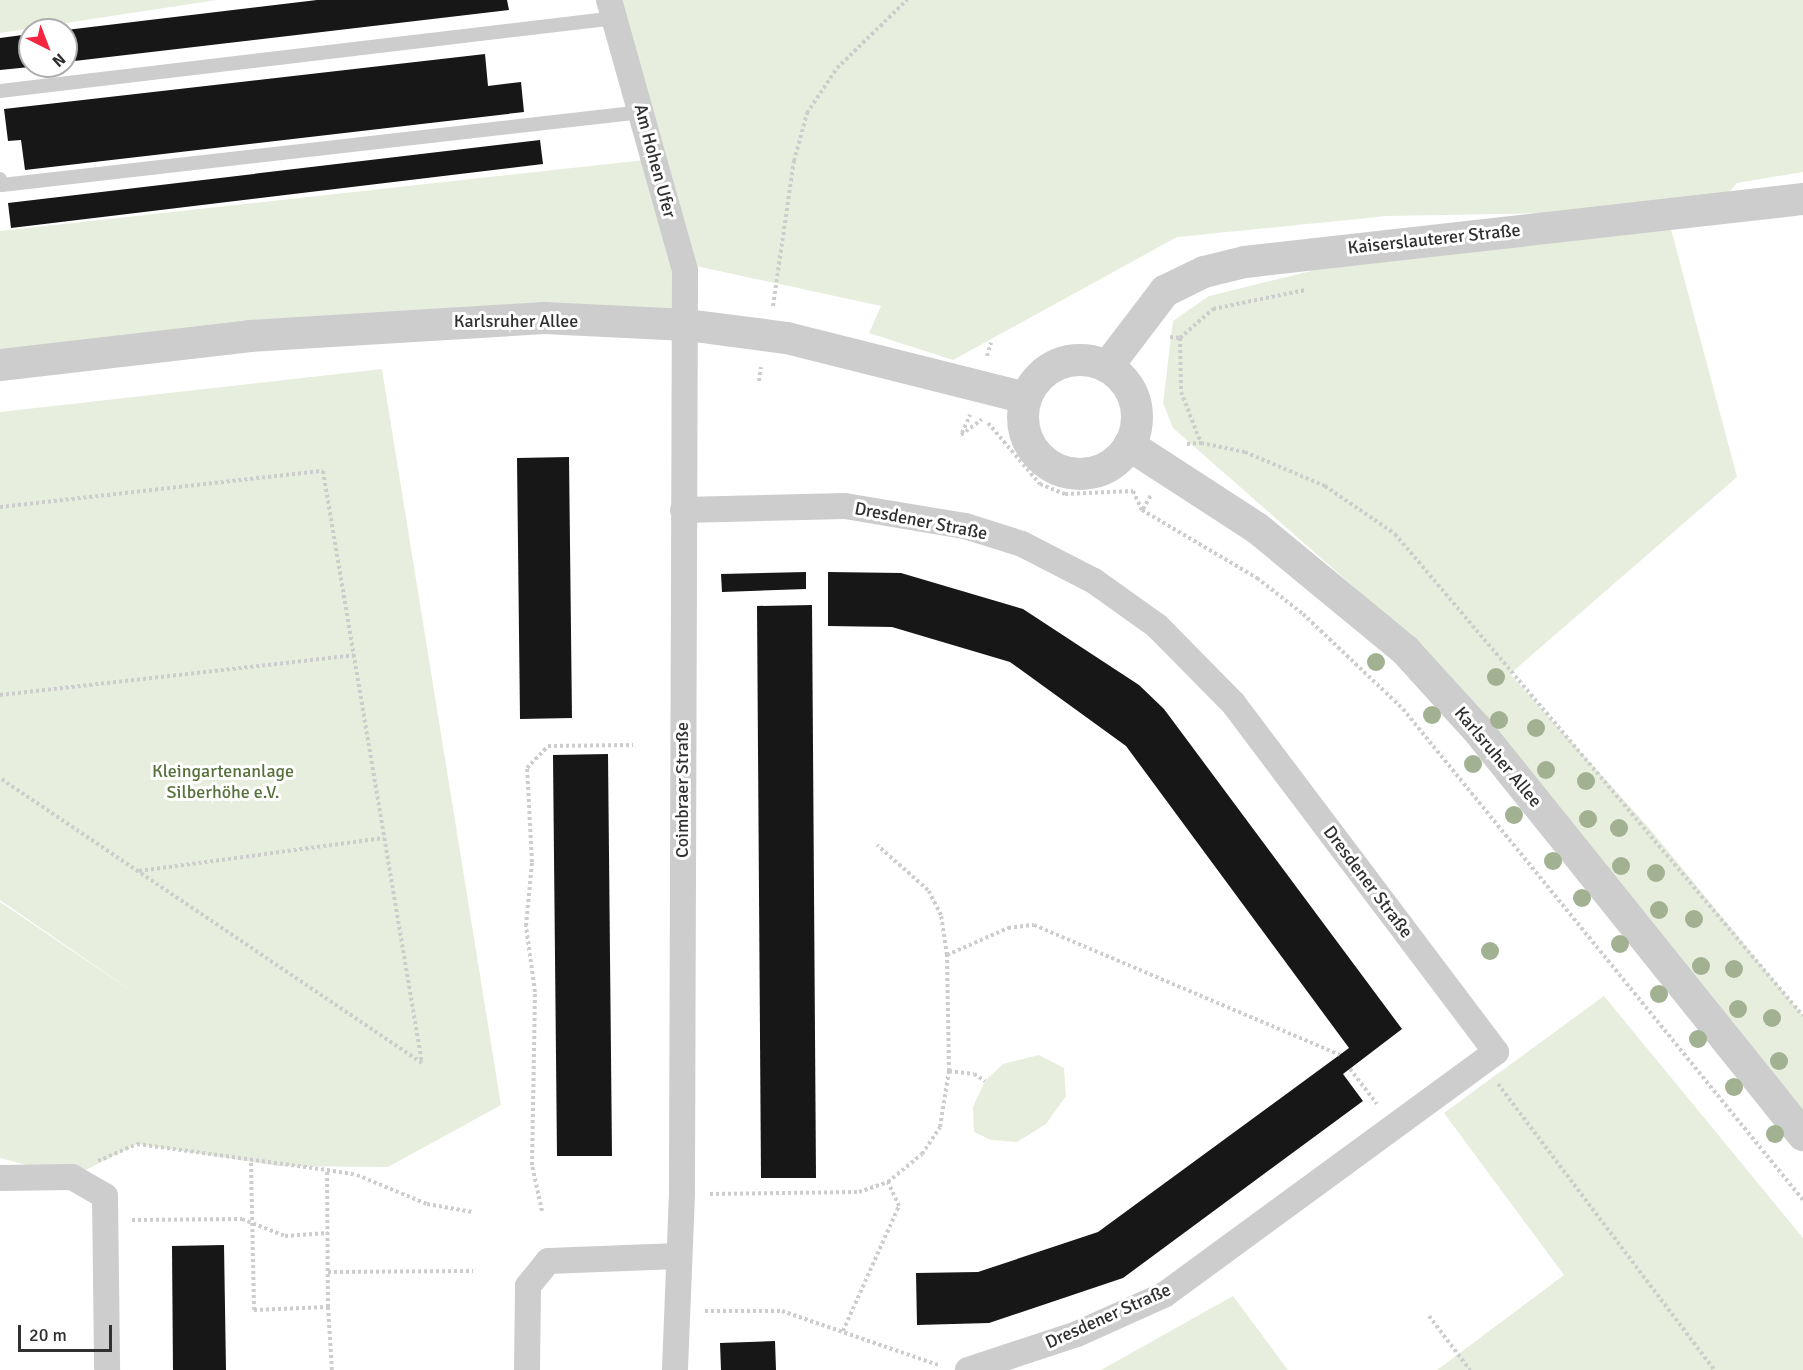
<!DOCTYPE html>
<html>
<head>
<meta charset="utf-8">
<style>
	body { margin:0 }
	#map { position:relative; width:1803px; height:1370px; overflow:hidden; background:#fff; font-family:Signika,sans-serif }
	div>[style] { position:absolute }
	.green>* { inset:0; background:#e7eedd }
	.building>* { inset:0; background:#171717 }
	.path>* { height:4px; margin-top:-2px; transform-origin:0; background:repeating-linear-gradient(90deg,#cdcdcd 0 3px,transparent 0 6px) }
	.service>* { height:14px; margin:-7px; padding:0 7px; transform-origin:7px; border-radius:7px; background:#cdcdcd }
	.minor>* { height:26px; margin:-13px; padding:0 13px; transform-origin:13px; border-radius:13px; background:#cdcdcd }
	.tertiary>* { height:32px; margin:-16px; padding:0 16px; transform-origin:16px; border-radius:16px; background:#cdcdcd }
	.tertiary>.ring { margin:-16px; padding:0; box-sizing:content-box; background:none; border:32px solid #cdcdcd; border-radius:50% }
	.trees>* { width:18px; height:18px; margin:-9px; border-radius:50%; background:#a2b192 }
	span { translate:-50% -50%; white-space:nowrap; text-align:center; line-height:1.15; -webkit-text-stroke:6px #fff; paint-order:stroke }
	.street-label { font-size:18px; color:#303030 }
	.park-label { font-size:18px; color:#567139 }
	.north { position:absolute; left:18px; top:18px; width:60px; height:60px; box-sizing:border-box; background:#fff; border:2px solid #acacac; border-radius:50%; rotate:138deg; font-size:16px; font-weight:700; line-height:24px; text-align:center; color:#303030 }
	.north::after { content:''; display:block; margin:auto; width:21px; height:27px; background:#f5253f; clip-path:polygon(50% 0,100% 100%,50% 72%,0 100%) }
	.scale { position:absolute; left:18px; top:1325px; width:94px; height:27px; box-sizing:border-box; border:3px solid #303030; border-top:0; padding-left:8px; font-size:18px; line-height:21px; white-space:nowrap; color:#303030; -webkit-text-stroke:4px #fff; paint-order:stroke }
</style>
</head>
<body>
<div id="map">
	<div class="green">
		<div style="clip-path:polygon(0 0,217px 0,0 33px)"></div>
		<div style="clip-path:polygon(609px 0,1803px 0,1803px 172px,1737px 183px,1714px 210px,1387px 216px,1177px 237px,953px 360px,869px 333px,881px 306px,696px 266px)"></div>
		<div style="clip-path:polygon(654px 159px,687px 325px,0 365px,0 231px)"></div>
		<div style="clip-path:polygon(1671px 229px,1737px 477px,1510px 674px,1650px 829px,1803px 1016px,1803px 1132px,1429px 653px,1173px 428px,1163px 403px,1173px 321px,1209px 296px,1315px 270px)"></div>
		<div style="clip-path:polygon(382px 369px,501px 1105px,388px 1167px,279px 1166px,137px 1144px,72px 1177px,0 1158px,0 902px,142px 998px,0 900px,0 412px)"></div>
		<div style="clip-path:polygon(1604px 996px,1803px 1238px,1803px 1370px,1437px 1370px,1564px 1275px,1444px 1113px)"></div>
		<div style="clip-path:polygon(1039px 1055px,1064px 1068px,1066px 1096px,1046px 1124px,1017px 1142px,991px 1140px,974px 1132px,973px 1107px,985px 1081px,1003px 1064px)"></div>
		<div style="clip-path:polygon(1233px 1296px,1288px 1370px,1101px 1370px)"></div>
	</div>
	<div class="building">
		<div style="clip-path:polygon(317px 0,507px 0,509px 10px,66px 62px,66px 30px)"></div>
		<div style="clip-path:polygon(30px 34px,30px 67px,0 70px,0 38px)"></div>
		<div style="clip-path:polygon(485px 54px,488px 86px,521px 82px,524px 112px,25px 170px,21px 140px,8px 141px,4px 109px)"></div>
		<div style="clip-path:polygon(540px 140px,543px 164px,11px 228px,8px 203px)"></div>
		<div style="clip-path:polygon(569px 457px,572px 718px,520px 719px,517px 458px)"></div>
		<div style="clip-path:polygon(806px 572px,806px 589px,722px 592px,721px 574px)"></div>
		<div style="clip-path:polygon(828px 572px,901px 573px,1023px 609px,1139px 685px,1164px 709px,1402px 1029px,1343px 1074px,1363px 1101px,1123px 1278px,989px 1323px,917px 1325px,916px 1273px,978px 1272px,1098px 1232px,1349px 1048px,1126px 746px,1010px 662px,892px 627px,828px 626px)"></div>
		<div style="clip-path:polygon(812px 605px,816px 1178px,761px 1178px,757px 606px)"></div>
		<div style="clip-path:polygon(608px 754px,612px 1156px,557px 1156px,553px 755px)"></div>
		<div style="clip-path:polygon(224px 1245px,226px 1370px,173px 1370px,172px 1246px)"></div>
		<div style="clip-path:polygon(775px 1341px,776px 1370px,721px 1370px,720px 1343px)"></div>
	</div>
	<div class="path">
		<div style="left:773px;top:306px;width:147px;rotate:-81.8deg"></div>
		<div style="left:794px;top:161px;width:50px;rotate:-74.8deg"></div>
		<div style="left:807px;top:113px;width:54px;rotate:-56.3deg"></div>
		<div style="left:837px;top:68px;width:98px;rotate:-44.2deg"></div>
		<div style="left:1170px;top:337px;width:10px;rotate:6deg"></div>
		<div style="left:1180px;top:338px;width:54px;rotate:88.9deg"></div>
		<div style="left:1181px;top:392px;width:55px;rotate:68.6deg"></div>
		<div style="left:1201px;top:443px;width:45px;rotate:11.6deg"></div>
		<div style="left:1245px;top:452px;width:87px;rotate:23deg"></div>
		<div style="left:1325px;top:486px;width:85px;rotate:34.4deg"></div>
		<div style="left:1395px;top:534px;width:631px;rotate:49.75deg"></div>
		<div style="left:1180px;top:338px;width:44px;rotate:-41.3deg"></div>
		<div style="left:1213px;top:309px;width:94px;rotate:-11.7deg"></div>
		<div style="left:987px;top:356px;width:14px;rotate:-73deg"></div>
		<div style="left:759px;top:381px;width:14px;rotate:-82deg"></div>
		<div style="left:988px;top:423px;width:80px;rotate:49.6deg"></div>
		<div style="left:1040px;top:484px;width:27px;rotate:22deg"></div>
		<div style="left:1065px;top:494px;width:68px;rotate:-2.5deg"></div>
		<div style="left:1133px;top:491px;width:21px;rotate:65deg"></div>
		<div style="left:1142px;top:510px;width:134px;rotate:30.6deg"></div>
		<div style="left:1257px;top:578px;width:58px;rotate:38deg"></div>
		<div style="left:1303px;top:614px;width:138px;rotate:43.5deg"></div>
		<div style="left:1403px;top:709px;width:633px;rotate:50.83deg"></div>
		<div style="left:962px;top:433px;width:20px;rotate:-66deg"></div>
		<div style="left:961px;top:435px;width:26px;rotate:-37deg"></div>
		<div style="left:1187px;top:444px;width:14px;rotate:-4deg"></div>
		<div style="left:0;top:507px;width:325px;rotate:-6.4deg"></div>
		<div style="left:323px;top:471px;width:600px;rotate:80.51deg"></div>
		<div style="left:422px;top:1063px;width:509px;rotate:-145.97deg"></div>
		<div style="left:1143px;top:509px;width:16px;rotate:-60deg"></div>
		<div style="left:0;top:695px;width:356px;rotate:-6.4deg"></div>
		<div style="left:139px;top:871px;width:247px;rotate:-7.7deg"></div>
		<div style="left:947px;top:955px;width:67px;rotate:-23.9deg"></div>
		<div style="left:1008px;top:928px;width:26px;rotate:-7deg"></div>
		<div style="left:1034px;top:925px;width:332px;rotate:23deg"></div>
		<div style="left:1350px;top:1069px;width:44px;rotate:52.4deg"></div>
		<div style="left:949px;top:1071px;width:25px;rotate:7deg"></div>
		<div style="left:974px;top:1074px;width:13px;rotate:32deg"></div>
		<div style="left:1498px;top:1084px;width:358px;rotate:52.9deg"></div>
		<div style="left:98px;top:1161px;width:43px;rotate:-23.6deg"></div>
		<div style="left:137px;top:1144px;width:192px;rotate:7.8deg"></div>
		<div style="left:327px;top:1170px;width:30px;rotate:9deg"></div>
		<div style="left:357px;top:1175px;width:76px;rotate:22.5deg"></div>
		<div style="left:427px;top:1204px;width:46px;rotate:10.1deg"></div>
		<div style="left:251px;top:1163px;width:147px;rotate:88.8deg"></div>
		<div style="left:254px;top:1310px;width:74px;rotate:-2.3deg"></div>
		<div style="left:328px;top:1307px;width:137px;rotate:-90.4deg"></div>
		<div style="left:710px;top:1194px;width:149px;rotate:-0.8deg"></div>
		<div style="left:859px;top:1192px;width:31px;rotate:-19deg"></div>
		<div style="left:888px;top:1182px;width:44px;rotate:-39.5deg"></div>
		<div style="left:922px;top:1154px;width:32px;rotate:-56deg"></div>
		<div style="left:940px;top:1127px;width:57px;rotate:-80.9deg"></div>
		<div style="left:949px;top:1071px;width:116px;rotate:-91deg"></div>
		<div style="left:947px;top:955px;width:40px;rotate:-98.5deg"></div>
		<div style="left:941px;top:915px;width:28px;rotate:-117deg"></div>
		<div style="left:928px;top:890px;width:68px;rotate:-138.6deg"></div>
		<div style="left:542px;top:1211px;width:47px;rotate:-102.3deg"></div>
		<div style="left:532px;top:1165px;width:173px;rotate:-89deg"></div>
		<div style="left:535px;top:992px;width:67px;rotate:-97.8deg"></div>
		<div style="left:526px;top:926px;width:64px;rotate:-84.6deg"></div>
		<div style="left:532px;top:862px;width:94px;rotate:-93deg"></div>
		<div style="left:527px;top:768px;width:30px;rotate:-46deg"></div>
		<div style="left:548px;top:746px;width:85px;rotate:-0.7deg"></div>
		<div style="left:132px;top:1220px;width:110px;rotate:-0.5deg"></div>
		<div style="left:242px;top:1219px;width:46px;rotate:21.6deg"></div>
		<div style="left:285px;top:1236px;width:43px;rotate:-4deg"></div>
		<div style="left:328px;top:1272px;width:145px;rotate:-0.4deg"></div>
		<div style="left:328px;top:1307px;width:63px;rotate:86.4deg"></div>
		<div style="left:705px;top:1311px;width:77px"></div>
		<div style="left:782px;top:1311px;width:168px;rotate:19.1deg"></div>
		<div style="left:1429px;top:1316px;width:68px;rotate:52.8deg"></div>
		<div style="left:843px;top:1331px;width:137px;rotate:-65.9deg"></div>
		<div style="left:899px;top:1206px;width:26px;rotate:-115deg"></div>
	</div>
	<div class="service">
		<div style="left:0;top:91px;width:620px;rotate:-6.76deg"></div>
		<div style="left:0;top:179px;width:6px;rotate:72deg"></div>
		<div style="left:2px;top:185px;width:644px;rotate:-6.51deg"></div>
	</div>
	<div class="minor">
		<div style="left:609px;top:0;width:281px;rotate:74.3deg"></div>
		<div style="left:685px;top:271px;width:923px;rotate:90.19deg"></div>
		<div style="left:682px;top:1194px;width:176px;rotate:92.3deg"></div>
		<div style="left:683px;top:510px;width:162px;rotate:-1.4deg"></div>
		<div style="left:845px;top:506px;width:122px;rotate:9.5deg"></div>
		<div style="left:965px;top:526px;width:60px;rotate:17.5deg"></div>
		<div style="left:1022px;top:544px;width:81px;rotate:27.2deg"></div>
		<div style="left:1094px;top:581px;width:77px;rotate:35.5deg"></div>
		<div style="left:1157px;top:626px;width:108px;rotate:45.4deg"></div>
		<div style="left:1233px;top:703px;width:437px;rotate:53deg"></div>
		<div style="left:1496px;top:1052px;width:411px;rotate:143.8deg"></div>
		<div style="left:1164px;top:1295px;width:95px;rotate:155.9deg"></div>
		<div style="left:1077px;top:1334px;width:115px;rotate:161.7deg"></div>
		<div style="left:0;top:1178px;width:72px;rotate:-0.8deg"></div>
		<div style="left:72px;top:1177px;width:38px;rotate:30deg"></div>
		<div style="left:105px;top:1196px;width:174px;rotate:89.3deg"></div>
		<div style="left:527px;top:1370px;width:84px;rotate:-89.3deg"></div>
		<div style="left:528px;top:1286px;width:32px;rotate:-51deg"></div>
		<div style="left:548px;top:1261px;width:131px;rotate:-2.2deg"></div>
	</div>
	<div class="tertiary">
		<div class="ring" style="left:1023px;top:360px;width:82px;height:82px"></div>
		<div style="left:0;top:365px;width:252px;rotate:-6.6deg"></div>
		<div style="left:250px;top:336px;width:295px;rotate:-3.5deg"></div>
		<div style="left:544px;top:318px;width:143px;rotate:2.8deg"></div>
		<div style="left:687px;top:325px;width:101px;rotate:7.4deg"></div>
		<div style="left:787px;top:338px;width:245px;rotate:14.1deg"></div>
		<div style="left:1107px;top:367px;width:96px;rotate:-52.7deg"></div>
		<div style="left:1165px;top:291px;width:43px;rotate:-26deg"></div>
		<div style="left:1204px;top:272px;width:42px;rotate:-13.7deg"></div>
		<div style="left:1245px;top:262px;width:562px;rotate:-6.44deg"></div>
		<div style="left:1129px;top:445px;width:153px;rotate:33deg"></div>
		<div style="left:1257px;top:528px;width:192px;rotate:39.5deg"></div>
		<div style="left:1405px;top:650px;width:107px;rotate:47.7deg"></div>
		<div style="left:1477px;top:729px;width:521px;rotate:51.24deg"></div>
	</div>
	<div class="trees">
		<div style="left:1376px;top:662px"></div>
		<div style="left:1496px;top:677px"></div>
		<div style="left:1432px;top:715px"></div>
		<div style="left:1499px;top:720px"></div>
		<div style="left:1536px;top:728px"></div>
		<div style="left:1473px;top:764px"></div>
		<div style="left:1546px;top:770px"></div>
		<div style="left:1586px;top:781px"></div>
		<div style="left:1514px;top:815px"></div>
		<div style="left:1588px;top:819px"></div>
		<div style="left:1619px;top:828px"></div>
		<div style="left:1553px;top:861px"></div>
		<div style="left:1621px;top:866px"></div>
		<div style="left:1656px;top:873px"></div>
		<div style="left:1582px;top:898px"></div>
		<div style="left:1659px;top:910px"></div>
		<div style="left:1694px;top:919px"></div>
		<div style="left:1620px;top:944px"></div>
		<div style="left:1490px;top:951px"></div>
		<div style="left:1701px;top:966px"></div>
		<div style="left:1734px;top:969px"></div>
		<div style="left:1659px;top:994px"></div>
		<div style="left:1738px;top:1009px"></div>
		<div style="left:1772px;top:1018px"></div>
		<div style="left:1698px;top:1039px"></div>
		<div style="left:1779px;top:1061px"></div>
		<div style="left:1734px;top:1087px"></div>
		<div style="left:1775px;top:1134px"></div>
	</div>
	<div class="street-label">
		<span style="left:655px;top:161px;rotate:75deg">Am Hohen Ufer</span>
		<span style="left:1434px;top:239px;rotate:-6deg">Kaiserslauterer Straße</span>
		<span style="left:516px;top:321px">Karlsruher Allee</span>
		<span style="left:921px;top:521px;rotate:11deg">Dresdener Straße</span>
		<span style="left:1498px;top:757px;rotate:50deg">Karlsruher Allee</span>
		<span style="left:682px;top:790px;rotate:-90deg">Coimbraer Straße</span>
		<span style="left:1368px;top:882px;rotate:53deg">Dresdener Straße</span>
		<span style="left:1108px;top:1316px;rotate:-24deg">Dresdener Straße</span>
	</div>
	<div class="park-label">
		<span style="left:223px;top:782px">Kleingartenanlage<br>Silberhöhe e.V.</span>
	</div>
	<div class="north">N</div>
	<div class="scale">20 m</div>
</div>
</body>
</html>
